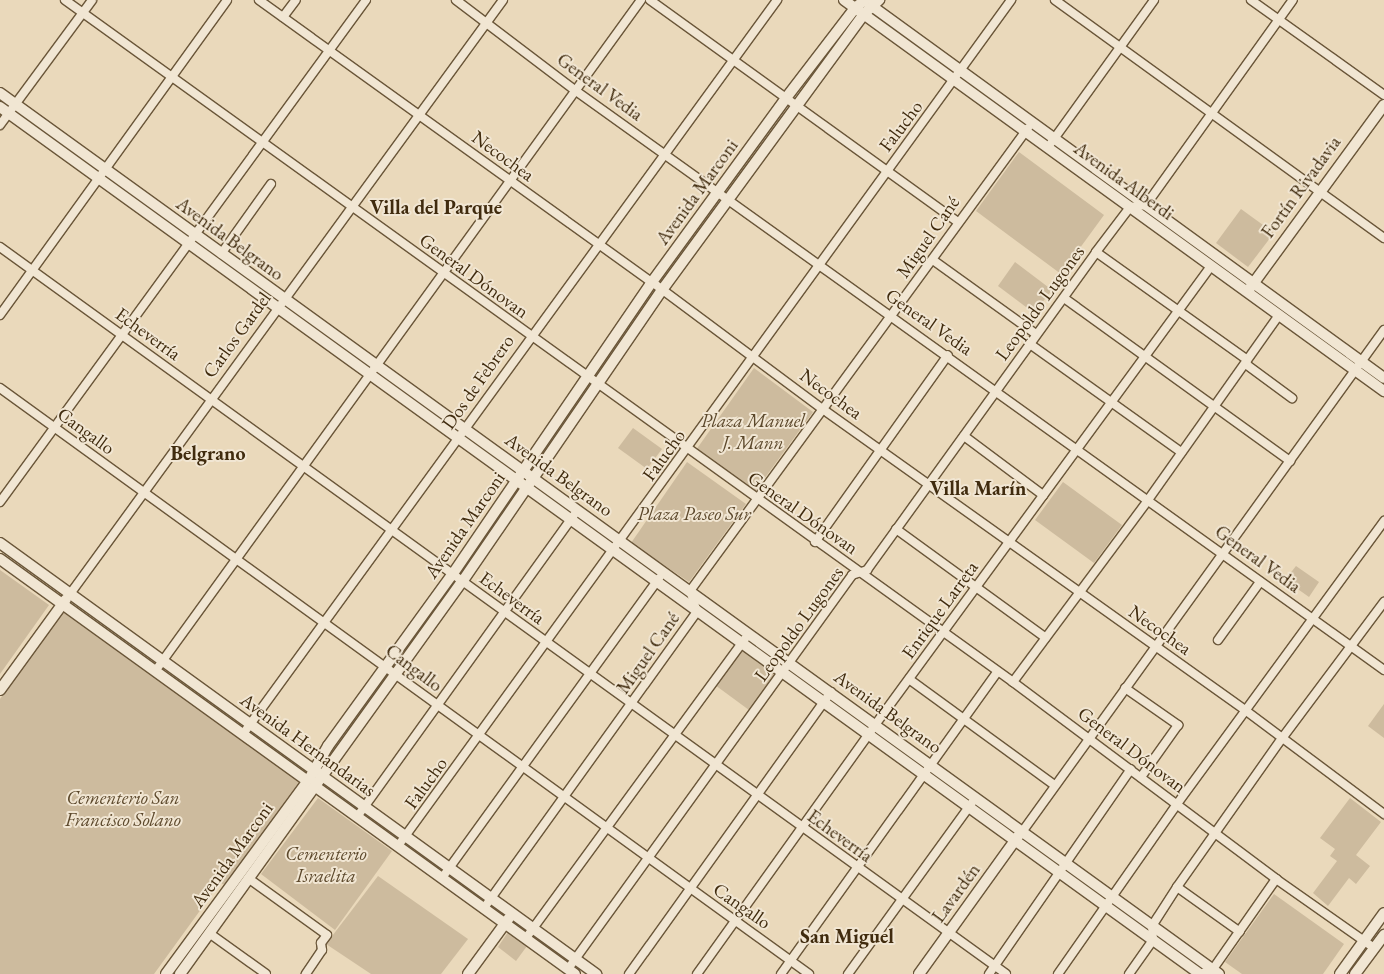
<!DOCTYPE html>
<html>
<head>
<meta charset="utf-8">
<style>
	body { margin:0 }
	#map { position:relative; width:1384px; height:974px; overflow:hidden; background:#ead9bb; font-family:"EB Garamond",serif }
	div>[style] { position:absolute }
	.green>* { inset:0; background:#cdbb9e }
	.roads { filter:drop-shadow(1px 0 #6a5639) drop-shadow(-1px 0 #6a5639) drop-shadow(0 1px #6a5639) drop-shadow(0 -1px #6a5639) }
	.street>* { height:8px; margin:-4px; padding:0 4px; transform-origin:4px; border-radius:4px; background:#f1e6d3 }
	.secondary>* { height:10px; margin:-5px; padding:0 5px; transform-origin:5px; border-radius:5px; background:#f1e6d3 }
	span { translate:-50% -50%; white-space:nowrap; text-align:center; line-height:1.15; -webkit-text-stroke:4px #f1e6d3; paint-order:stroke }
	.street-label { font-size:19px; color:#402b0e }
	.park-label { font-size:19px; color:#5c482b; font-style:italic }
	.neighbourhood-label { font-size:20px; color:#402b0e; font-weight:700 }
</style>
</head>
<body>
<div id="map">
	<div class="green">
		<div style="clip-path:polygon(783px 109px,788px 112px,729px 192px,724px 188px)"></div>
		<div style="clip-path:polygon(1019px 152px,1104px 215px,1061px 274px,976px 211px)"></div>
		<div style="clip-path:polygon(716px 200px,720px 204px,664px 283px,660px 279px)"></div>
		<div style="clip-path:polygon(1241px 209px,1274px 233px,1248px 267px,1216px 243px)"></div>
		<div style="clip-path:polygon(1015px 262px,1052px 290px,1034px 313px,998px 286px)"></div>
		<div style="clip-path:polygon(651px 291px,655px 294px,596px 376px,592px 373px)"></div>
		<div style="clip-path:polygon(754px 368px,813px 412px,753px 494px,696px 450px)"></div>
		<div style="clip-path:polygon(633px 428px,662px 449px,647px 469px,618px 448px)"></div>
		<div style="clip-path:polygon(687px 462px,746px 504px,689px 582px,631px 543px)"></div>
		<div style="clip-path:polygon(1063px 482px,1122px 525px,1094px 563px,1035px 520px)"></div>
		<div style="clip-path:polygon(1296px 566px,1319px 582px,1309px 597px,1285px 580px)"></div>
		<div style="clip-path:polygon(0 570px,49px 605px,0 674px)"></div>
		<div style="clip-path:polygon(63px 612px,299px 782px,225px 885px,220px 883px,154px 974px,0 974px,0 699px)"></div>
		<div style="clip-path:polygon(742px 648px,777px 673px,749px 710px,715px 685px)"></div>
		<div style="clip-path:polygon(383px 676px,388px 679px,324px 769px,319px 766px)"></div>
		<div style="clip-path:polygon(1384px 704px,1384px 738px,1368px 726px)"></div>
		<div style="clip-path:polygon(318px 798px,392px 851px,335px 930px,261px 874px)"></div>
		<div style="clip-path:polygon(1350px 798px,1381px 822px,1356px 855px,1370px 866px,1356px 884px,1349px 878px,1328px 906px,1313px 893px,1337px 861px,1330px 856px,1335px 849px,1320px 838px)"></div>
		<div style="clip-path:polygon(378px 876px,468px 939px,441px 974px,371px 974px,326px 944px)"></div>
		<div style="clip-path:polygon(1274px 894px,1344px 944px,1323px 974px,1242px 974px,1225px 962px)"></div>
		<div style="clip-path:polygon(508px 932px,527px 946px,516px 961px,498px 947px)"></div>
	</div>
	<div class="roads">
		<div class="street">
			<div style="left:65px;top:0;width:1168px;rotate:35.73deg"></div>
			<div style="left:1013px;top:682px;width:329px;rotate:36.8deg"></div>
			<div style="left:1276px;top:879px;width:120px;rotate:35.1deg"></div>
			<div style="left:259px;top:0;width:484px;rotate:35.7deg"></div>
			<div style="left:652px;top:282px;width:214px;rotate:36.7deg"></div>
			<div style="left:824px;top:410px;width:517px;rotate:35.47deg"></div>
			<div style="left:1245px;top:710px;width:174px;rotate:36.8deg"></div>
			<div style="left:456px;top:0;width:151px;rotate:37.2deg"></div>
			<div style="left:576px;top:91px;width:994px;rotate:35.62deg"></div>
			<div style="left:650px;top:0;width:380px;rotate:35.8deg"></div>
			<div style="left:1055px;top:0;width:406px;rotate:35.9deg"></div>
			<div style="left:1251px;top:0;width:163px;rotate:35.5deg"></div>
			<div style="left:283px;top:17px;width:21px;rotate:-53deg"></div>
			<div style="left:0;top:125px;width:155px;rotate:-53.6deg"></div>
			<div style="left:1051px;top:143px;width:176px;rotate:-54.2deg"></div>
			<div style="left:0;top:247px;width:1241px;rotate:35.85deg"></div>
			<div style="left:1096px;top:252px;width:184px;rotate:35.5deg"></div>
			<div style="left:1246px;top:359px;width:6px;rotate:81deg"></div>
			<div style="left:1247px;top:365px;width:56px;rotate:36.3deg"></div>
			<div style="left:221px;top:254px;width:86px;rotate:-54.5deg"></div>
			<div style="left:933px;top:260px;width:127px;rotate:35.7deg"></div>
			<div style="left:1064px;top:298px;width:279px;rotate:35.8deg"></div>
			<div style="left:0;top:315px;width:388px;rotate:-54.2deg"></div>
			<div style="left:1030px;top:344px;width:186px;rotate:35.6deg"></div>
			<div style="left:0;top:388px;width:999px;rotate:35.92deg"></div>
			<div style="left:964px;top:436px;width:99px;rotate:36.8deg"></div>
			<div style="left:0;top:502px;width:621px;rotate:-53.9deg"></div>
			<div style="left:896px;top:529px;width:185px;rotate:36deg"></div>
			<div style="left:815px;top:542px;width:229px;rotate:-54.6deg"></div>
			<div style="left:70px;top:594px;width:735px;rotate:-53.91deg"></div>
			<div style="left:1218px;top:640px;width:72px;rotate:-54.1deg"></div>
			<div style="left:156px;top:670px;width:827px;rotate:-54.1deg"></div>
			<div style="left:909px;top:679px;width:178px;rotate:36.1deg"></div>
			<div style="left:1013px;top:682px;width:227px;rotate:-53.4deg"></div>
			<div style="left:1148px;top:500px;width:227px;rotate:-54.7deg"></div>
			<div style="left:1125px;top:688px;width:65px;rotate:34.9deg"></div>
			<div style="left:1178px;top:725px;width:64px;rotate:125.4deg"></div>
			<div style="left:243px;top:734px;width:908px;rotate:-53.96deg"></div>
			<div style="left:357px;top:817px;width:372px;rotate:-54.3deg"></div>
			<div style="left:1022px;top:832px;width:619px;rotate:-54.2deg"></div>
			<div style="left:398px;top:846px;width:1045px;rotate:-54.07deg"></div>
			<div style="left:248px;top:878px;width:97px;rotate:35.8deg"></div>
			<div style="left:327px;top:935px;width:10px;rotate:127deg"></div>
			<div style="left:321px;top:943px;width:7px;rotate:82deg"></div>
			<div style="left:322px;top:950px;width:29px;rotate:124deg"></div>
			<div style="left:442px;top:878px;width:370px;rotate:-54.1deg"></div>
			<div style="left:1177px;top:887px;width:77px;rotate:35.5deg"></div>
			<div style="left:484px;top:908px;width:365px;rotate:-54.3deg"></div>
			<div style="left:697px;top:612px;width:22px;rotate:-108deg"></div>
			<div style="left:690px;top:591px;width:573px;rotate:-53.87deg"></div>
			<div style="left:209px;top:933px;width:70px;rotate:35.7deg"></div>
			<div style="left:526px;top:938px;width:371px;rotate:-53.8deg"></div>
			<div style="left:568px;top:969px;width:486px;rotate:-54.2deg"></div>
			<div style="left:852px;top:575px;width:16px;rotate:-18deg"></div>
			<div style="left:867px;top:570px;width:392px;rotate:-54.2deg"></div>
			<div style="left:1096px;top:252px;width:56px;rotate:-52.9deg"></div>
			<div style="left:1130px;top:207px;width:16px;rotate:-7deg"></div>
			<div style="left:1146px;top:205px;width:252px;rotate:-54.4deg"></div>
			<div style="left:629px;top:974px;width:347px;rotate:-54.4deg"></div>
			<div style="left:697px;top:974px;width:306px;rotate:-54.4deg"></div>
			<div style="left:875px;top:725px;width:569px;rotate:-53.79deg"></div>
			<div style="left:781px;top:974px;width:371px;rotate:-54.4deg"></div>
			<div style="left:848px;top:974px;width:211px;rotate:-54.1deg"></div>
			<div style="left:989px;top:974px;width:249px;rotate:-55.3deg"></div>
			<div style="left:1058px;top:974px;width:208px;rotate:-55deg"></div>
			<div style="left:1177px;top:804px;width:351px;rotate:-53.8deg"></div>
			<div style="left:1129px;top:974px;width:42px;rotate:-54.8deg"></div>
			<div style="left:1153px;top:940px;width:14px;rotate:-94deg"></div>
			<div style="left:1152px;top:926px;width:46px;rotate:-57.3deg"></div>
			<div style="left:1177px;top:887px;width:184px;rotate:-54.8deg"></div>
			<div style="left:1283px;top:737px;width:169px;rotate:-53.2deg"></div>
			<div style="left:1200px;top:974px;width:14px;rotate:-21deg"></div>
			<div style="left:1213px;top:969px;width:110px;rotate:-55deg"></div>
		</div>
		<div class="secondary">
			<div style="left:844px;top:0;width:667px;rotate:35.91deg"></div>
			<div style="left:869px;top:4px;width:636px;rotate:35.99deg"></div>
			<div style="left:0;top:93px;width:1504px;rotate:35.86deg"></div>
			<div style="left:0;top:107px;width:1480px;rotate:35.85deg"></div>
			<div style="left:1250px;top:288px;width:227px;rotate:-53.8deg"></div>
			<div style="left:0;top:543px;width:736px;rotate:35.87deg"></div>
			<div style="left:0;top:559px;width:709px;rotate:35.82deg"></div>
			<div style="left:0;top:690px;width:112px;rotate:-54deg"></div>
			<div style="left:166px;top:974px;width:240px;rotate:-53.7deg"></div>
			<div style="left:308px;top:781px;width:40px;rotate:-60.3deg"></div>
			<div style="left:328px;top:746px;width:211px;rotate:-54.1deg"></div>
			<div style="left:452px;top:575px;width:355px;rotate:-55.7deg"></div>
			<div style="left:652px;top:282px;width:228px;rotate:-53.9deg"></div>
			<div style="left:786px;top:98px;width:113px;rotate:-52.5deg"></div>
			<div style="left:855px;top:8px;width:13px;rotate:-39deg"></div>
			<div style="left:180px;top:974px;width:483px;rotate:-54.3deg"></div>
			<div style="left:462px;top:582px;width:354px;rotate:-55.6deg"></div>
			<div style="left:662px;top:290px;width:342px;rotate:-53.8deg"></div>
			<div style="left:864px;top:14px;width:21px;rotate:-43deg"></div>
			<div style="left:468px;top:974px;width:69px;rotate:-53.8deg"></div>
			<div style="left:919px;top:974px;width:171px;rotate:-54.3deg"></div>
			<div style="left:1340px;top:974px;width:75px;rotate:-54.2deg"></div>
			<div style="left:1355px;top:974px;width:49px;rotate:-53.4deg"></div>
		</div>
	</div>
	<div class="street-label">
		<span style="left:600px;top:87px;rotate:36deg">General Vedia</span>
		<span style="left:901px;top:126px;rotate:-53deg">Falucho</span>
		<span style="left:503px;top:156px;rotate:36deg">Necochea</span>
		<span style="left:1124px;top:181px;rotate:36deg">Avenida Alberdi</span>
		<span style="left:1301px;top:187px;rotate:-54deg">Fortín Rivadavia</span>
		<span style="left:697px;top:192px;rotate:-54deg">Avenida Marconi</span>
		<span style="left:928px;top:237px;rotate:-55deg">Miguel Cané</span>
		<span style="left:230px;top:239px;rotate:36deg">Avenida Belgrano</span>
		<span style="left:474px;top:276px;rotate:36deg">General Dónovan</span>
		<span style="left:1040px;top:303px;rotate:-54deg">Leopoldo Lugones</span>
		<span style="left:929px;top:322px;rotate:35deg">General Vedia</span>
		<span style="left:148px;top:334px;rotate:36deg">Echeverría</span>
		<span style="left:237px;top:335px;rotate:-54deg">Carlos Gardel</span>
		<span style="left:478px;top:382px;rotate:-55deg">Dos de Febrero</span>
		<span style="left:831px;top:394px;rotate:36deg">Necochea</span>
		<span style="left:86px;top:431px;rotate:36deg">Cangallo</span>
		<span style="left:664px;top:455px;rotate:-54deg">Falucho</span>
		<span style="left:559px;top:475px;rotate:36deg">Avenida Belgrano</span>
		<span style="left:803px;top:513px;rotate:35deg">General Dónovan</span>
		<span style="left:465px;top:525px;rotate:-55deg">Avenida Marconi</span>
		<span style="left:1258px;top:559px;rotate:36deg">General Vedia</span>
		<span style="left:512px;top:598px;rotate:36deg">Echeverría</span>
		<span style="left:940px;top:610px;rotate:-54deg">Enrique Larreta</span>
		<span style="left:799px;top:624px;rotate:-54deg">Leopoldo Lugones</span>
		<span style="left:1160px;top:630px;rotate:35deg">Necochea</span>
		<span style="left:648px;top:653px;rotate:-55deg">Miguel Cané</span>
		<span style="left:414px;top:668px;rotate:37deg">Cangallo</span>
		<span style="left:888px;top:712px;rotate:36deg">Avenida Belgrano</span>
		<span style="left:308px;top:745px;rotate:36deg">Avenida Hernandarias</span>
		<span style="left:1132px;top:750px;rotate:37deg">General Dónovan</span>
		<span style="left:426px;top:783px;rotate:-54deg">Falucho</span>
		<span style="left:840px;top:836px;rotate:36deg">Echeverría</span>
		<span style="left:232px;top:855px;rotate:-54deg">Avenida Marconi</span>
		<span style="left:956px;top:893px;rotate:-54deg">Lavardén</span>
		<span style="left:742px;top:906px;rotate:35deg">Cangallo</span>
	</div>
	<div class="park-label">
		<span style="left:753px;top:432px">Plaza Manuel<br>J. Mann</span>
		<span style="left:694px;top:514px">Plaza Paseo Sur</span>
		<span style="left:123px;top:809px">Cementerio San<br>Francisco Solano</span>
		<span style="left:326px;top:865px">Cementerio<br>Israelita</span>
	</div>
	<div class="neighbourhood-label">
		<span style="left:436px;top:207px">Villa del Parque</span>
		<span style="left:208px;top:453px">Belgrano</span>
		<span style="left:978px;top:488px">Villa Marín</span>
		<span style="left:847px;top:936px">San Miguel</span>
	</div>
</div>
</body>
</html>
